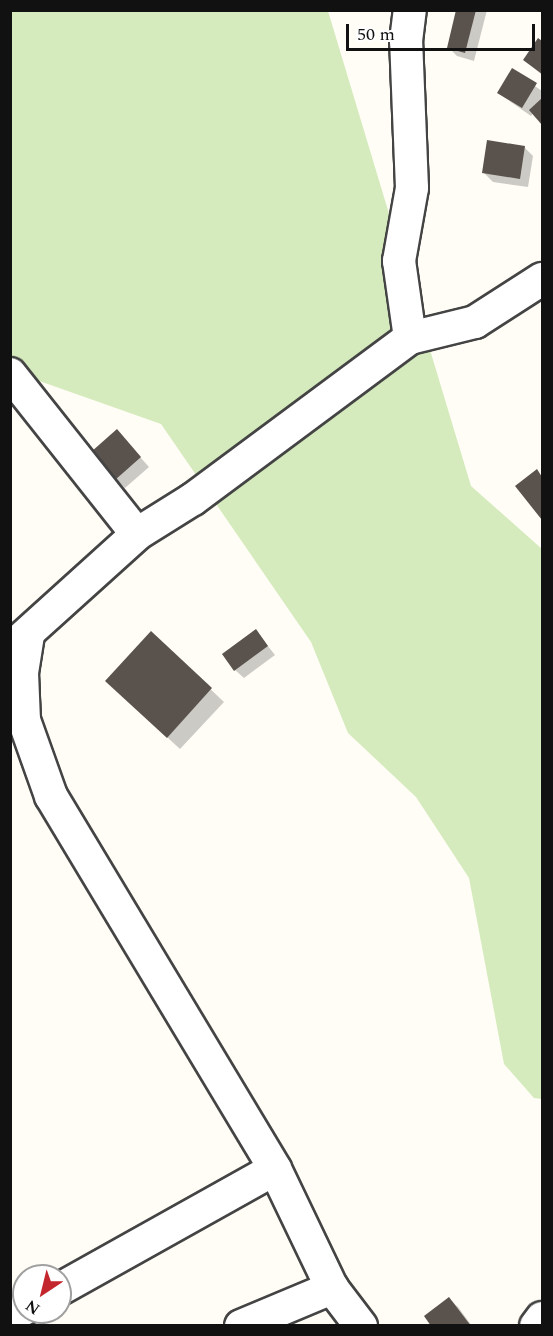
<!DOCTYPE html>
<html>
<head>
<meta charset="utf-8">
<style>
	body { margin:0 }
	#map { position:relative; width:553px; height:1336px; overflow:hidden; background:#fffdf5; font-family:Spectral,serif }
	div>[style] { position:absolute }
	.green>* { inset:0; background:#d5ebbd }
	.shadow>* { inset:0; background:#0003 }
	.building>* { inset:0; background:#5a524d }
	.roads { filter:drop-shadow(2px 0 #444) drop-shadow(-2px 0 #444) drop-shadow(0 2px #444) drop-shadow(0 -2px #444) }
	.minor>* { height:32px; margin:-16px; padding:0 16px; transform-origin:16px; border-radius:16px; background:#fff }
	span { translate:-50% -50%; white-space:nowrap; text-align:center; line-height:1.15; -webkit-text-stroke:6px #fff; paint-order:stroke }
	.frame { position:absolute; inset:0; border:12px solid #111; pointer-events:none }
	.north { position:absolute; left:12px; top:1264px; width:60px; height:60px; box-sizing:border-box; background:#fff; border:2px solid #a0a0a0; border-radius:50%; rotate:215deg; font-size:16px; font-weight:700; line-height:24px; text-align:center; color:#111 }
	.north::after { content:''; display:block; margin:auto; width:21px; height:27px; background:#c4262e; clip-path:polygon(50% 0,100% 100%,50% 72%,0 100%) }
	.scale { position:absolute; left:346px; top:24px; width:189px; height:27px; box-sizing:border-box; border:3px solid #111; border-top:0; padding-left:8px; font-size:18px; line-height:21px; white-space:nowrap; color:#111; -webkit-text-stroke:4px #fff; paint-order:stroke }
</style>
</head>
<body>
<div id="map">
	<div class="green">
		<div style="clip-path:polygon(11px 11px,328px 11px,471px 486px,542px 549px,542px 1099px,534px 1098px,504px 1064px,469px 878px,416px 797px,348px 733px,311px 642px,161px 424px,11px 371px)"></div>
	</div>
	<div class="shadow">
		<div style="clip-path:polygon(458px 10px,487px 10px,474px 61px,457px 56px,448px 47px)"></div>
		<div style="clip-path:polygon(538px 40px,542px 43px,542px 75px,525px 60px)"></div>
		<div style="clip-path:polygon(512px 70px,542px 91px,542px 122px,533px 113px,531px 116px,498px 93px)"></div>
		<div style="clip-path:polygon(524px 147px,533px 156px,528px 187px,493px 182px,484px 173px)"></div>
		<div style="clip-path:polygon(125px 440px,149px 467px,125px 488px,116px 479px)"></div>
		<div style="clip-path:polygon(537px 471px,542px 477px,542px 518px,518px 486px)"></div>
		<div style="clip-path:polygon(256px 631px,275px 655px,244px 678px,235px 670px)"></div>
		<div style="clip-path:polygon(151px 633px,224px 702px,180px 749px,120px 694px)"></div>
		<div style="clip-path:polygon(449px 1299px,458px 1307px,472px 1326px,433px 1326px)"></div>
	</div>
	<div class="building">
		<div style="clip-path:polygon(456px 10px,476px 10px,465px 53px,447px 48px)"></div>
		<div style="clip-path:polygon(538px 38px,542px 41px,542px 74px,523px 60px)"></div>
		<div style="clip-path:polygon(512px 68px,537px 83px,522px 108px,497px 93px)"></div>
		<div style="clip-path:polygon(542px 98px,542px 125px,529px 110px)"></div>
		<div style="clip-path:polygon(487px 140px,525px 146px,520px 179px,482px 173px)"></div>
		<div style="clip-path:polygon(117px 429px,141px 457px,115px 480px,91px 452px)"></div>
		<div style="clip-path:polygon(537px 469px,542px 477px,542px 520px,515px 486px)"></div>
		<div style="clip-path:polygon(256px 629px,268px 646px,234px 671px,222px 654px)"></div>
		<div style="clip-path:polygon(151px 631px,212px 688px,167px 738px,105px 681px)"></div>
		<div style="clip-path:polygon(449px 1297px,471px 1326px,431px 1326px,424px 1316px)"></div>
	</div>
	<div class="roads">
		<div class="minor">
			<div style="left:410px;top:338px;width:78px;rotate:-98.1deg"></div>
			<div style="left:399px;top:261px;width:74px;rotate:-79.9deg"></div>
			<div style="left:412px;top:188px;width:147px;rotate:-92.3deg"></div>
			<div style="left:406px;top:41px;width:31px;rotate:-83deg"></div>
			<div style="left:10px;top:374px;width:204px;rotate:51.6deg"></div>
			<div style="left:28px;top:635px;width:38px;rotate:99deg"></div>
			<div style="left:22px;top:673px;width:47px;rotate:87.6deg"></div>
			<div style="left:24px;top:720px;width:81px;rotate:70.4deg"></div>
			<div style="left:51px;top:796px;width:435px;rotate:59deg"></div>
			<div style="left:275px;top:1169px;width:132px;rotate:64.4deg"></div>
			<div style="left:332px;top:1288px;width:48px;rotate:52.7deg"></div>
			<div style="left:11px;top:648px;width:170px;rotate:-42.1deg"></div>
			<div style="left:137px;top:534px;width:66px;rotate:-32deg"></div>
			<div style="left:193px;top:499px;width:270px;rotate:-36.6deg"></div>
			<div style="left:410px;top:338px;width:67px;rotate:-13.8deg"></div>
			<div style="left:475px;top:322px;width:80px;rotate:-32.7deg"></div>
			<div style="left:60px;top:1289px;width:246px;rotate:-29.2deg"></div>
			<div style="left:10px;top:1316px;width:16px;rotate:-27deg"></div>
			<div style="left:241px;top:1326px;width:99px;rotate:-22.7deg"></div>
			<div style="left:536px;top:1326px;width:10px;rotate:-53deg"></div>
		</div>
	</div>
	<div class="frame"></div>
	<div class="north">N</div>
	<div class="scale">50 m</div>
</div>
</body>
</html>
